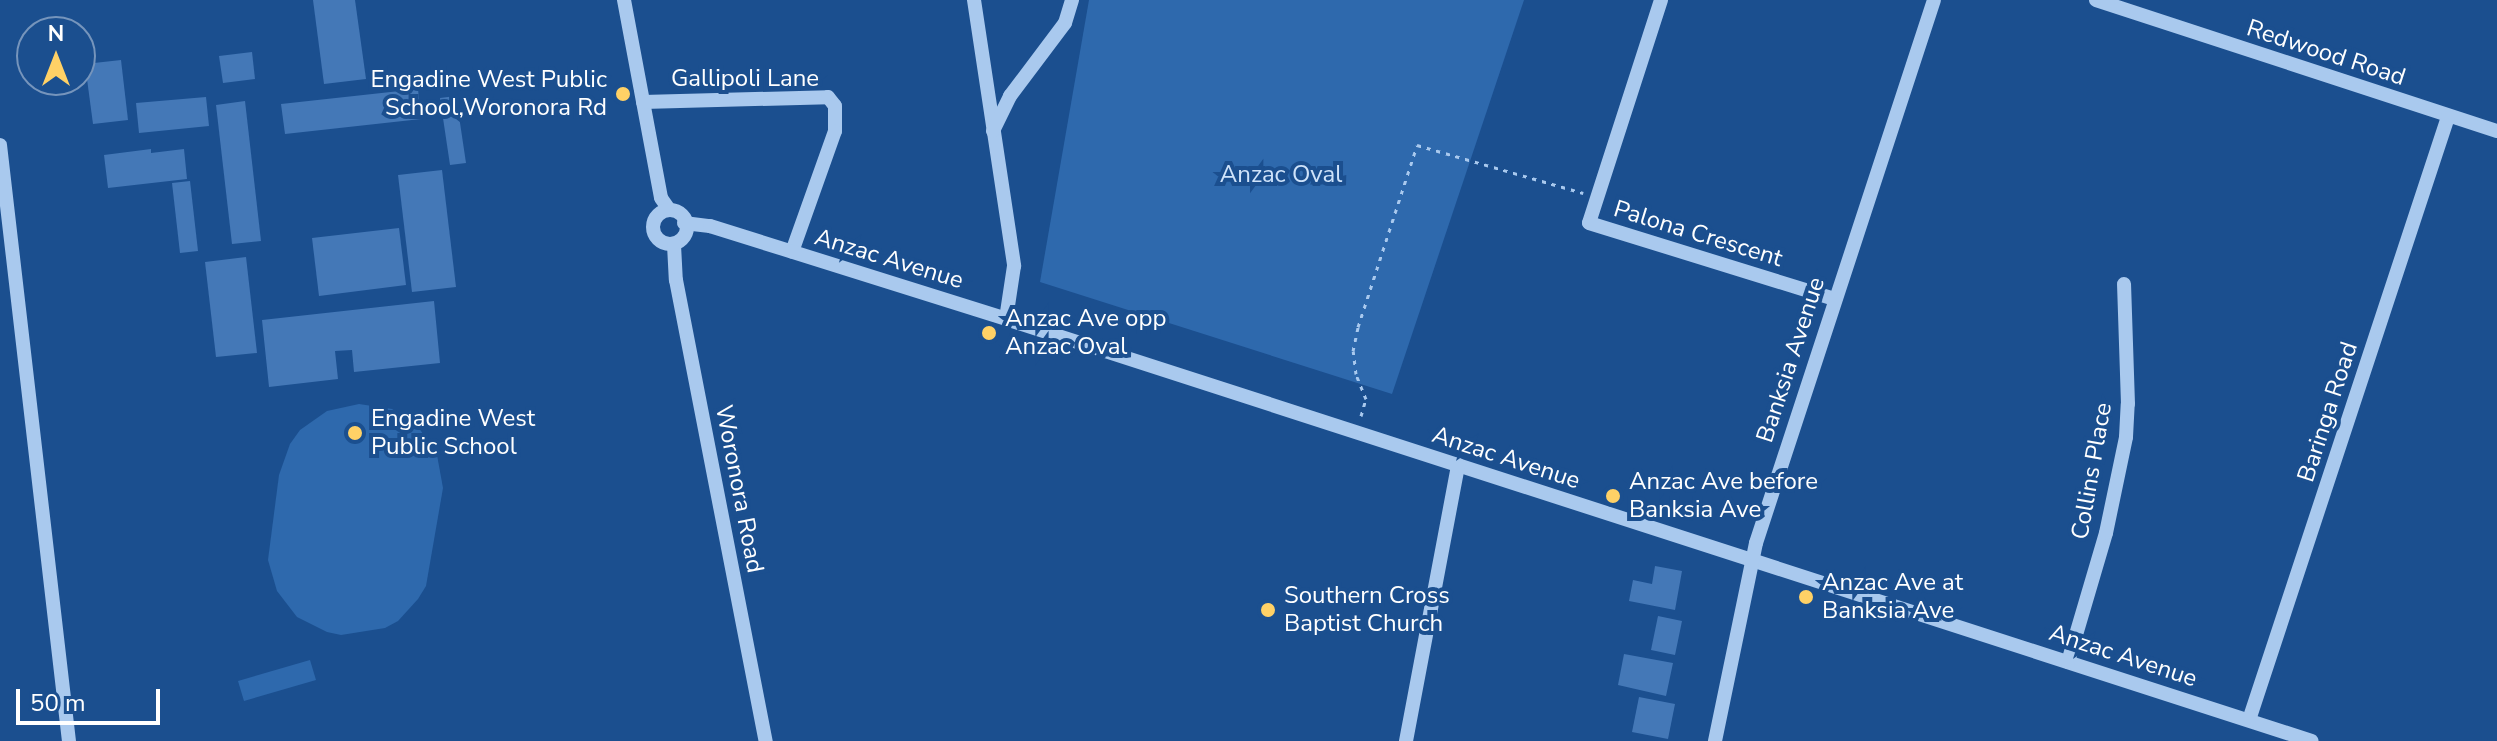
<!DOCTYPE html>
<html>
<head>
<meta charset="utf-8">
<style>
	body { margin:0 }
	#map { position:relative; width:2497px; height:741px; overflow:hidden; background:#1b4f8f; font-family:"Nunito Sans",sans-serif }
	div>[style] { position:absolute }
	.green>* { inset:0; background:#2e69ad }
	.building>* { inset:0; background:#4478b7 }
	.path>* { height:3px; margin-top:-1.5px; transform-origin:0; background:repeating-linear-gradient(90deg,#a9c9ee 0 4px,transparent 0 10px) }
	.minor>* { height:14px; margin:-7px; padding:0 7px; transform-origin:7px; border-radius:7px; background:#a9c9ee }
	.minor>.ring { margin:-7px; padding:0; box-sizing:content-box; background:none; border:14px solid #a9c9ee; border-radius:50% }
	.dots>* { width:22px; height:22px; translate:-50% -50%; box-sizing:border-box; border:4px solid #1b4f8f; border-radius:50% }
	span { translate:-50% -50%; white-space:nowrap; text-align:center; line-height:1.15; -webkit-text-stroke:8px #1b4f8f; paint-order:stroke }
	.street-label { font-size:24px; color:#fff }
	.poi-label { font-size:24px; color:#fff }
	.right { translate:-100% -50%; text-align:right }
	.left { translate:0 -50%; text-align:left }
	.park-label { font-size:24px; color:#cfe3fa }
	.north { position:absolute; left:16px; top:16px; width:80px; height:80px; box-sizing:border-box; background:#1b4f8f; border:2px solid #7695bc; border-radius:50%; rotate:0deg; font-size:22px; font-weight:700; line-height:32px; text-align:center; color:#fff }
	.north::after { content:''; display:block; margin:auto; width:28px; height:36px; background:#ffd166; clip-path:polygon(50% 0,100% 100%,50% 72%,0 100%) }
	.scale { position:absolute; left:16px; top:689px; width:144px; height:36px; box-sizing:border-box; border:4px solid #fff; border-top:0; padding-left:10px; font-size:24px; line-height:28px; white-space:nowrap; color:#fff; -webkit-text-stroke:6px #1b4f8f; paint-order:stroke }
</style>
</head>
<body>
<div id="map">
	<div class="green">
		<div style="clip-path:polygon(1089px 0,1524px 0,1392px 394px,1040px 282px)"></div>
		<div style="clip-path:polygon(359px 404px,392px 409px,419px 428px,437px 455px,443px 488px,426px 586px,418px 599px,398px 621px,385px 628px,341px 635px,327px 632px,297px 617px,277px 591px,268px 560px,279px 475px,290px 444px,300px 430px,327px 411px)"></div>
		<div style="clip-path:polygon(310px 660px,316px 680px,244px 701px,238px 681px)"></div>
	</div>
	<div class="building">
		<div style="clip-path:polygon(313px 0,355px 0,366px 79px,324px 84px)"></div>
		<div style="clip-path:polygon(252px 52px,255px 79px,223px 83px,219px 56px)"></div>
		<div style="clip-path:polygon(121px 60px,128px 120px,93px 124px,85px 64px)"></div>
		<div style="clip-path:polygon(418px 89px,421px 119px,285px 134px,281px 104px)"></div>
		<div style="clip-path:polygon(456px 96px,466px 163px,450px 165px,440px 98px)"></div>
		<div style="clip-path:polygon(206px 97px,209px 126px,139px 133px,136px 103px)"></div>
		<div style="clip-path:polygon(245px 101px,261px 241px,232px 244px,216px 105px)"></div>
		<div style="clip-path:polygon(151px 149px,151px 153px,184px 149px,187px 179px,108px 188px,104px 155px)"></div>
		<div style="clip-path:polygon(442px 170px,456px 287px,412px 292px,398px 175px)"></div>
		<div style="clip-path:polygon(190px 181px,198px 251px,180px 253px,172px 183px)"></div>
		<div style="clip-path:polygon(399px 228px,406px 285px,319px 296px,312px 238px)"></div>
		<div style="clip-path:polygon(246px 257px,257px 353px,216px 357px,205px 262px)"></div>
		<div style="clip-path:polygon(434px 301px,440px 363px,354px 372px,352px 350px,335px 351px,338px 379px,269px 387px,262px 320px)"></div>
		<div style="clip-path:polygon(1655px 566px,1682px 571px,1675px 610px,1629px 601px,1633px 580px,1652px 584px)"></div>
		<div style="clip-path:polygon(1658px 616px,1682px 621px,1675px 655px,1651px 650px)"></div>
		<div style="clip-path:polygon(1624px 654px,1673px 663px,1666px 696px,1618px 685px)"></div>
		<div style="clip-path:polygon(1639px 697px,1675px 704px,1668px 739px,1632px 732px)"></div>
	</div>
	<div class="path">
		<div style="left:1361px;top:416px;width:18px;rotate:-74deg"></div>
		<div style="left:1366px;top:399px;width:27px;rotate:-112deg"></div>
		<div style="left:1356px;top:374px;width:23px;rotate:-97deg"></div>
		<div style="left:1353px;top:351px;width:25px;rotate:-78deg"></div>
		<div style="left:1358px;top:327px;width:191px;rotate:-72deg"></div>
		<div style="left:1417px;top:145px;width:173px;rotate:16.1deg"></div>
	</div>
	<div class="minor">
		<div style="left:624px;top:0;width:201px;rotate:79.4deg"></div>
		<div style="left:661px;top:198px;width:12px;rotate:55deg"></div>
		<div style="left:974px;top:0;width:269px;rotate:81.4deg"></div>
		<div style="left:1014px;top:266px;width:54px;rotate:98.6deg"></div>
		<div style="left:1661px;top:0;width:234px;rotate:107.9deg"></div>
		<div style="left:1589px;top:223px;width:257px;rotate:17.2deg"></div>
		<div style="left:2096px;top:0;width:422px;rotate:18.1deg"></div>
		<div style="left:643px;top:102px;width:185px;rotate:-1.5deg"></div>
		<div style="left:828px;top:97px;width:11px;rotate:52deg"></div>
		<div style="left:835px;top:106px;width:25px;rotate:90deg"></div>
		<div style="left:835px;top:131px;width:128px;rotate:109.6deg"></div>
		<div style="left:993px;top:131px;width:39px;rotate:-64deg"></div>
		<div style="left:1010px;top:96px;width:91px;rotate:-53deg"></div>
		<div style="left:1065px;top:23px;width:24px;rotate:-73deg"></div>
		<div style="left:0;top:145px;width:600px;rotate:83.4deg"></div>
		<div class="ring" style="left:653px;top:210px;width:20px;height:20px"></div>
		<div style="left:684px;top:223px;width:26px;rotate:7deg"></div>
		<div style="left:710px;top:226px;width:310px;rotate:17.4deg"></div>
		<div style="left:1006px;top:319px;width:1372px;rotate:17.91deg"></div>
		<div style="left:674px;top:245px;width:35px;rotate:87deg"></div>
		<div style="left:676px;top:280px;width:470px;rotate:79deg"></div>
		<div style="left:2068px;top:662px;width:134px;rotate:-73.6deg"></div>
		<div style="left:2106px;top:533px;width:98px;rotate:-78.2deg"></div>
		<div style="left:2126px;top:437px;width:33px;rotate:-87deg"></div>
		<div style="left:2128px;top:404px;width:120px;rotate:-91.9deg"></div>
		<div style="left:2249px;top:720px;width:635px;rotate:-71.74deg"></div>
		<div style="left:1406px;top:741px;width:281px;rotate:-79.3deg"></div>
		<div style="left:1715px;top:741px;width:202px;rotate:-78.3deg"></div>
		<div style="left:1756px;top:543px;width:571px;rotate:-71.85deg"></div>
	</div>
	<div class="dots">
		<div style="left:623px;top:94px;background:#ffd166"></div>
		<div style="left:989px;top:333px;background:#ffd166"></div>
		<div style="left:355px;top:433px;background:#ffd166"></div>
		<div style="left:1613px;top:496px;background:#ffd166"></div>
		<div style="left:1806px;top:597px;background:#ffd166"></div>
		<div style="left:1268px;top:610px;background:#ffd166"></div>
	</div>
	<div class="street-label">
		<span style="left:2326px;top:53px;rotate:18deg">Redwood Road</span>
		<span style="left:745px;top:79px">Gallipoli Lane</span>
		<span style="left:1698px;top:234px;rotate:17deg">Palona Crescent</span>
		<span style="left:889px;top:259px;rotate:17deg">Anzac Avenue</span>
		<span style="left:1791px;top:360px;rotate:-72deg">Banksia Avenue</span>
		<span style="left:2328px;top:412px;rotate:-72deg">Baringa Road</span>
		<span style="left:1506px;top:458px;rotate:18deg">Anzac Avenue</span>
		<span style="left:2092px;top:471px;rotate:-80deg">Collins Place</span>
		<span style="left:739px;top:489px;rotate:79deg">Woronora Road</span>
		<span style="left:2123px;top:656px;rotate:18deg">Anzac Avenue</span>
	</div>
	<div class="poi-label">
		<span class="right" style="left:607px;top:94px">Engadine West Public<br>School,Woronora Rd</span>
		<span class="left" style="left:1005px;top:333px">Anzac Ave opp<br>Anzac Oval</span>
		<span class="left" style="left:371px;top:433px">Engadine West<br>Public School</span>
		<span class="left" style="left:1629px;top:496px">Anzac Ave before<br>Banksia Ave</span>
		<span class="left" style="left:1822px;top:597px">Anzac Ave at<br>Banksia Ave</span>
		<span class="left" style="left:1284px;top:610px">Southern Cross<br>Baptist Church</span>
	</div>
	<div class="park-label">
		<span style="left:1281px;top:175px">Anzac Oval</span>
	</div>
	<div class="north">N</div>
	<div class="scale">50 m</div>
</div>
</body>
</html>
